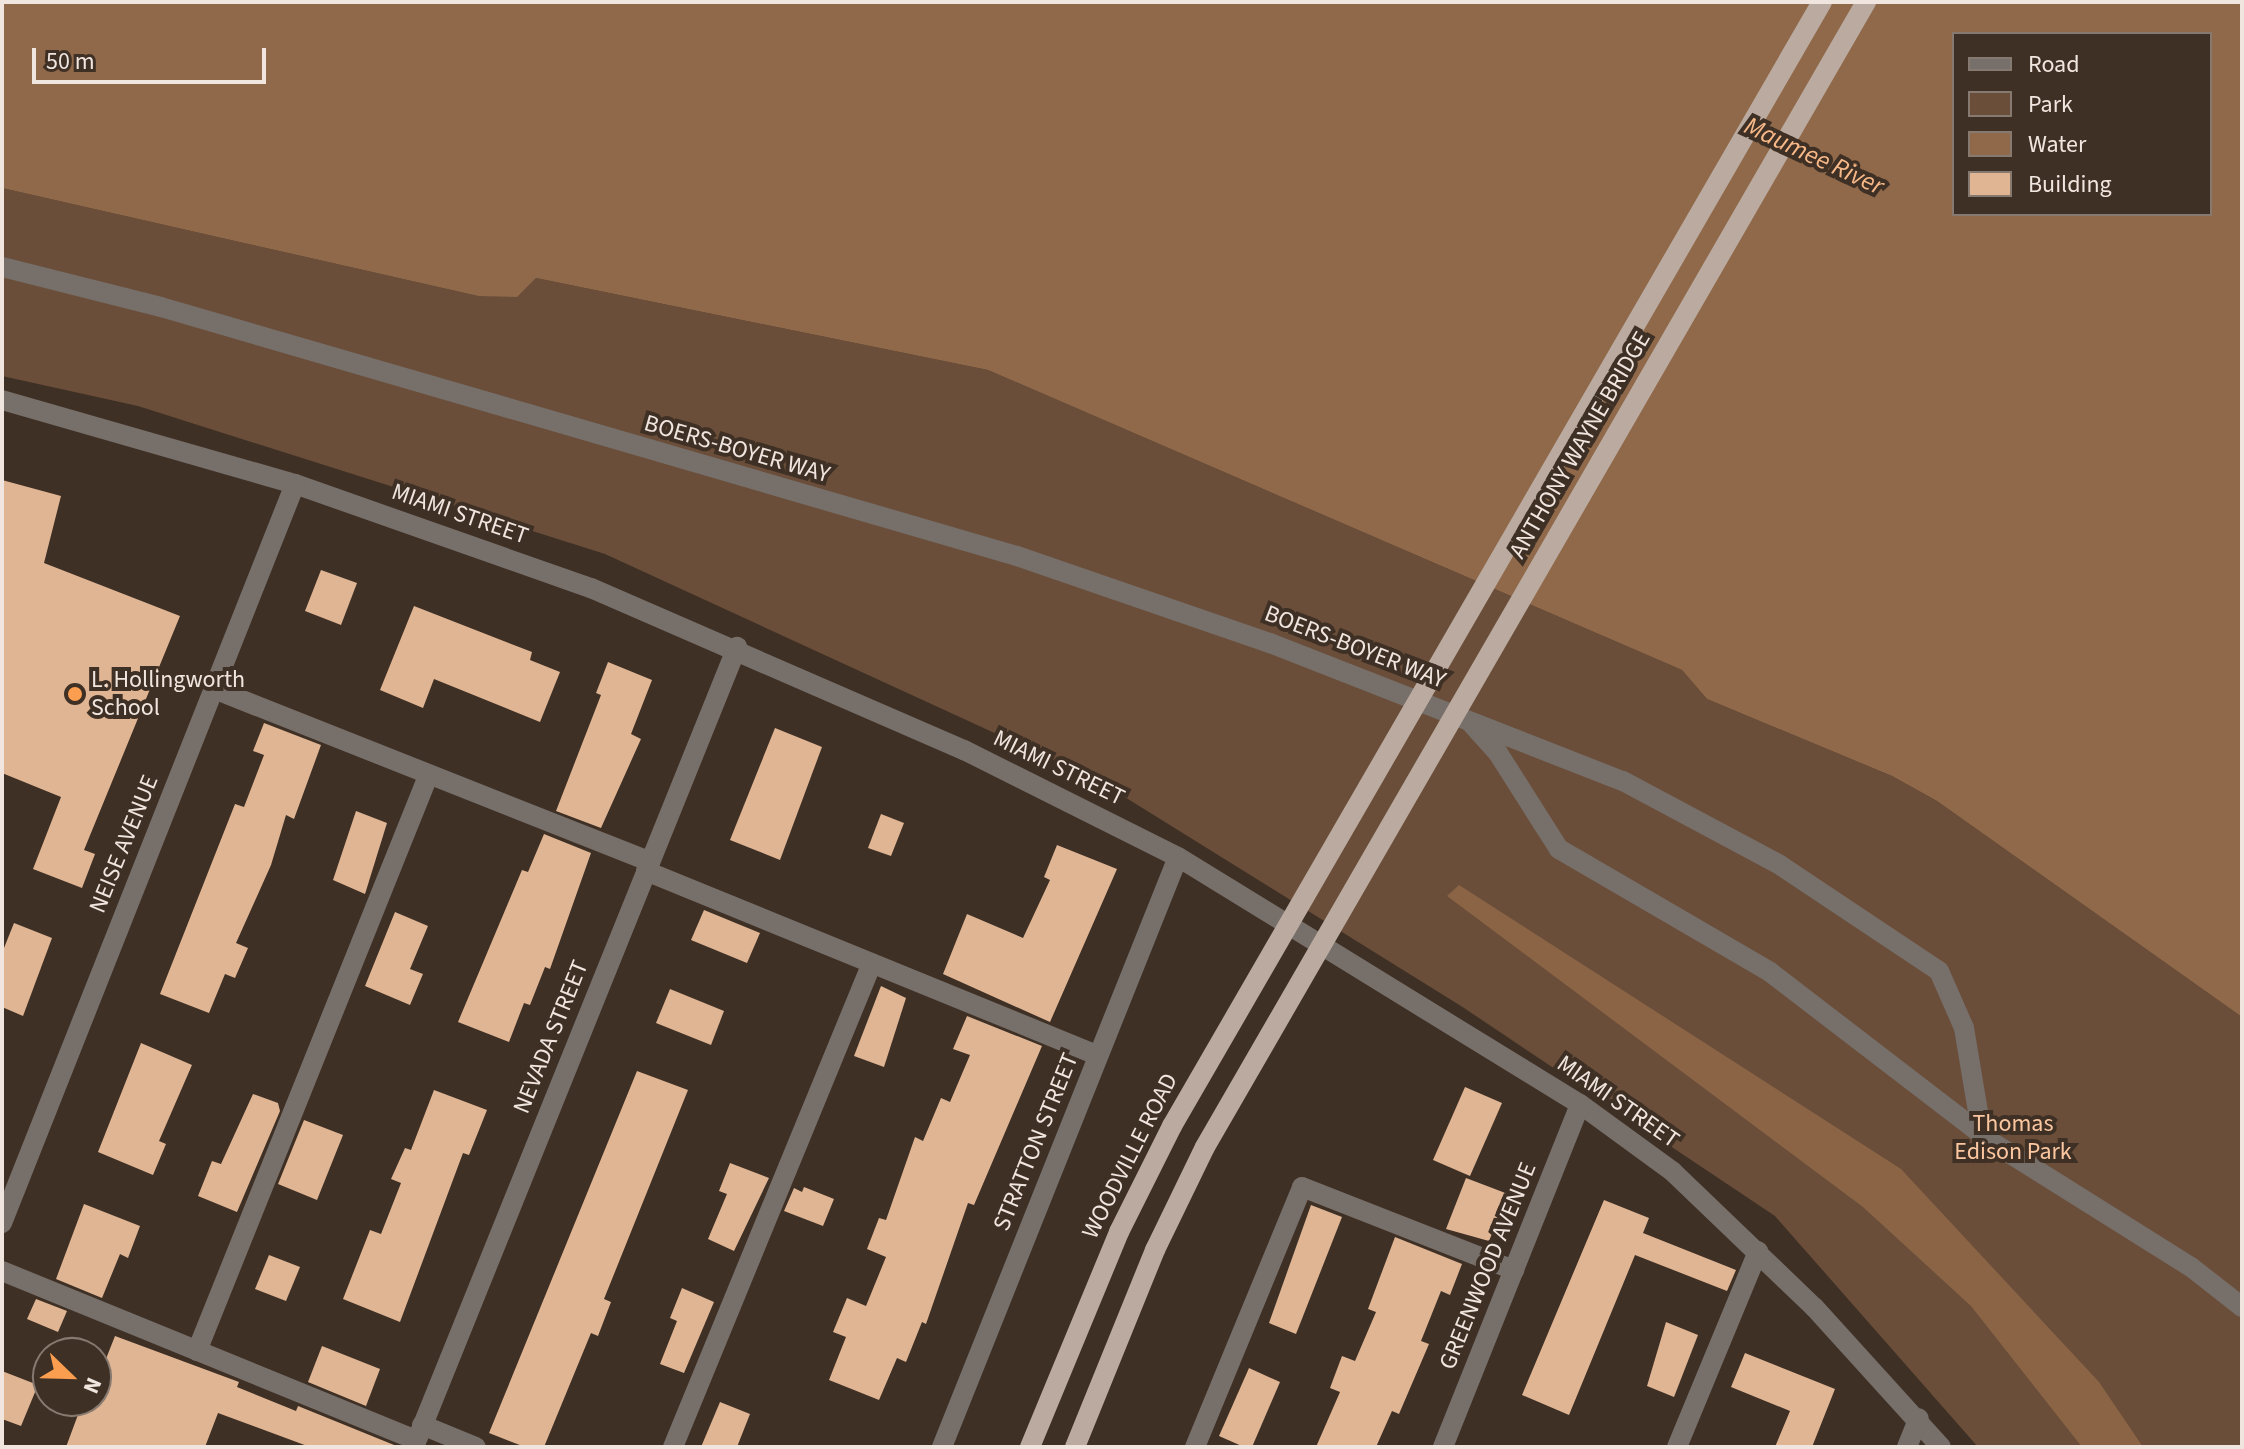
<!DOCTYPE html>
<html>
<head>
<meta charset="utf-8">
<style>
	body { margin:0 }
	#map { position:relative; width:2244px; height:1449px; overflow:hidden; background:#3f3025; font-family:"Source Sans 3",sans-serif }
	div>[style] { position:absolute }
	.green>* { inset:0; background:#6a4e39 }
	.forest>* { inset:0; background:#8b6446 }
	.water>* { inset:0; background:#90694a }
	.building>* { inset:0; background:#e0b594 }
	.minor>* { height:20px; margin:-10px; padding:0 10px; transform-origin:10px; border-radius:10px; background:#776f6a }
	.major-bridge>* { height:20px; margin:-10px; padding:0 10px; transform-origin:10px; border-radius:10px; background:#baaa9f }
	.dots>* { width:22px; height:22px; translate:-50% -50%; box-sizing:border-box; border:4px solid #3f3025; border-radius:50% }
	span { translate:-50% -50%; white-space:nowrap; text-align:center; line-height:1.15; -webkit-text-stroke:8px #3f3025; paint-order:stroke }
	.street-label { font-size:24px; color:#f0e6df }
	.poi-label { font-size:24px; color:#f0e6df }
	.left { translate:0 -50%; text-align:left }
	.park-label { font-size:24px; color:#fbc7a1 }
	.water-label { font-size:26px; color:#f8b989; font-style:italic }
	.frame { position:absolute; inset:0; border:4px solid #f0e6df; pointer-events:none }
	.legend { position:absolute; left:1952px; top:32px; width:260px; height:184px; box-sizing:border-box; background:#3f3025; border:2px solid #86796f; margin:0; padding:10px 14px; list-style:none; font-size:24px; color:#f0e6df }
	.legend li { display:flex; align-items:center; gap:16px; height:40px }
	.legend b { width:40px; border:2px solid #86796f }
	.north { position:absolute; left:32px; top:1337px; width:80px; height:80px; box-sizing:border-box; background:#3f3025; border:2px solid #86796f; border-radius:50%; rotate:113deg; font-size:22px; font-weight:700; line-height:32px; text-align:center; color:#f0e6df }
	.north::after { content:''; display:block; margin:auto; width:28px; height:36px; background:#fb9e50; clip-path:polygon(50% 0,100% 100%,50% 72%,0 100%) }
	.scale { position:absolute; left:32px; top:48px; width:234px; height:36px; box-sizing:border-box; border:4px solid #f0e6df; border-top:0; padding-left:10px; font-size:24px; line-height:28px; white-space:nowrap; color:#f0e6df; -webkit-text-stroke:6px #3f3025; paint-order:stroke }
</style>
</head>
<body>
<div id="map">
	<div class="green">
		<div style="clip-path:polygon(2px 188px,478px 296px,517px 296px,536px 278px,988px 370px,1682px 670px,1707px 699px,1892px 776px,1937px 801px,2242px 1017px,2242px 1447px,1978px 1447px,1775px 1216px,1461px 1006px,1099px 781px,605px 554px,138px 406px,2px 376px)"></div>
	</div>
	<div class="forest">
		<div style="clip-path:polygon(1459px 885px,1901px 1169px,2099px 1382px,2143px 1447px,2082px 1447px,1971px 1306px,1863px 1207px,1447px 896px)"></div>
	</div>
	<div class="water">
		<div style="clip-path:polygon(evenodd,2px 2px,2242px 2px,2242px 1017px,1937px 801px,1892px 776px,1707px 699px,1682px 670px,988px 370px,536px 278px,517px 297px,478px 296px,2px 188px,2px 2px,1954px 34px,2210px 34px,2210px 214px,1954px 214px,1954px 34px)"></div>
	</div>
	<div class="building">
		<div style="clip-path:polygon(2px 480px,61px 496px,44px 563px,180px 616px,84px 850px,95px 854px,82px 888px,33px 869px,61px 797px,2px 773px)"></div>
		<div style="clip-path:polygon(321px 570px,357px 583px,341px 625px,305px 611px)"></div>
		<div style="clip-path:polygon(414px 606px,532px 652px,530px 660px,560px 672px,540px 722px,434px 679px,423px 708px,380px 690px)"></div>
		<div style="clip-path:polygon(608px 662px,652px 680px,631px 734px,641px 739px,601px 828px,556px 811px,601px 695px,596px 693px)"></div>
		<div style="clip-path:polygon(264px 723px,321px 745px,294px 819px,286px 815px,271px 865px,236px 943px,248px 948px,235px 978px,225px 974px,209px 1013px,160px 994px,235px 804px,244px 807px,264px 755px,253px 751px)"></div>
		<div style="clip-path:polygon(775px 728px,822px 747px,780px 860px,730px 840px)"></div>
		<div style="clip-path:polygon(356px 811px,387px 823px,365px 894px,333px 880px)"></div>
		<div style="clip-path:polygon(881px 814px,904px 823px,891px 856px,868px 848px)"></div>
		<div style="clip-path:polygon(544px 834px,591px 853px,550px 969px,545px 967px,530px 1005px,524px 1003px,509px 1042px,458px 1022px,522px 870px,528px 872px)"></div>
		<div style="clip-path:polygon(1057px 845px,1117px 869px,1050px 1022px,943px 974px,967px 914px,1023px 938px,1050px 880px,1044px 877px)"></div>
		<div style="clip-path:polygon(704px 910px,760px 933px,747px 963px,691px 940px)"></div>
		<div style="clip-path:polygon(395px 912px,428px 926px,410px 969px,423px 974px,410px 1005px,365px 986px)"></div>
		<div style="clip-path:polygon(14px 923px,52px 938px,23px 1016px,2px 1007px,2px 953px)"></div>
		<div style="clip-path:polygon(881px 986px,906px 998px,884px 1067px,854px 1056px)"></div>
		<div style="clip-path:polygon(670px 989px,724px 1011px,711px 1045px,656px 1023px)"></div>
		<div style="clip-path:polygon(967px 1016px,1042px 1046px,974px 1205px,968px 1203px,926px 1324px,922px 1322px,906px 1362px,897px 1358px,879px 1400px,829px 1380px,846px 1337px,833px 1332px,847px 1298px,866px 1306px,886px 1257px,867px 1249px,879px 1218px,886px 1220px,915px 1137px,923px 1141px,941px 1098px,950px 1102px,970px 1055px,953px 1049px)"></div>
		<div style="clip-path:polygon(141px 1043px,192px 1065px,159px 1141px,166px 1144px,153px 1175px,98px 1152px)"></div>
		<div style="clip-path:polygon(637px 1071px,688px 1090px,604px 1299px,611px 1302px,598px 1336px,591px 1333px,544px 1447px,525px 1447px,489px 1433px)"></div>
		<div style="clip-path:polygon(1465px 1087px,1502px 1103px,1470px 1176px,1433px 1160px)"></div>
		<div style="clip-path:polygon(434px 1090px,487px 1110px,469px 1155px,463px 1153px,400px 1322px,343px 1299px,370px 1230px,381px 1234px,401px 1183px,391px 1179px,405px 1148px,411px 1150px)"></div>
		<div style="clip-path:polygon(253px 1094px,278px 1103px,280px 1111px,237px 1212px,198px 1196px,212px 1161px,221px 1164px)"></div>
		<div style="clip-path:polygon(304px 1120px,343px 1135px,317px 1200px,278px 1184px)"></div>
		<div style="clip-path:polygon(730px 1163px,769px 1178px,734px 1251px,708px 1239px,727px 1194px,719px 1191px)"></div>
		<div style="clip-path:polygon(1466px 1178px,1508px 1194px,1489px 1241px,1446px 1229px)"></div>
		<div style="clip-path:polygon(804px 1187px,834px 1199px,823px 1226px,784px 1211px,794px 1188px,802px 1192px)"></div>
		<div style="clip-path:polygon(1604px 1200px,1649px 1218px,1643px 1233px,1736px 1270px,1727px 1291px,1635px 1255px,1569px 1415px,1522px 1395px)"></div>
		<div style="clip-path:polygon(84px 1204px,140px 1226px,128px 1258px,120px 1254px,102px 1298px,56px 1279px)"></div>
		<div style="clip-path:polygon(1311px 1205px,1342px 1217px,1296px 1334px,1269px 1323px)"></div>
		<div style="clip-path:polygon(1395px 1237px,1462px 1264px,1450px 1295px,1441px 1291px,1421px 1341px,1429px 1344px,1399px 1414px,1392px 1411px,1376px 1447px,1316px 1447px,1340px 1392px,1330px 1388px,1342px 1356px,1355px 1361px,1376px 1312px,1368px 1309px)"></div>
		<div style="clip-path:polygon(269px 1255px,300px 1267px,286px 1301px,255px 1289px)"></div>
		<div style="clip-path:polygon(682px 1288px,714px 1302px,684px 1373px,660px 1364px,677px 1321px,670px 1318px)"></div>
		<div style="clip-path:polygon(36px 1299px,67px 1311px,58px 1332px,27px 1319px)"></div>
		<div style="clip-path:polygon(1666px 1322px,1698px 1335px,1674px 1397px,1647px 1386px)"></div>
		<div style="clip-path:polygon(115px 1336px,239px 1382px,237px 1387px,296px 1411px,298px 1406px,399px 1447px,310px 1447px,218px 1413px,205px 1447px,66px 1447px,82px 1404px,96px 1401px,96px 1384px)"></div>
		<div style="clip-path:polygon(322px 1346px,380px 1369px,366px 1406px,308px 1382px)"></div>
		<div style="clip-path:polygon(1745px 1353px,1835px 1389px,1812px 1447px,1775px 1447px,1790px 1411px,1731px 1387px)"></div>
		<div style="clip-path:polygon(1249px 1368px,1280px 1382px,1252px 1447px,1244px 1447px,1219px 1436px)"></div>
		<div style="clip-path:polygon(2px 1371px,38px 1385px,21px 1426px,2px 1419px)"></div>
		<div style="clip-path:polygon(720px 1402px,750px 1414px,737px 1447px,701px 1447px)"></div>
	</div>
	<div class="minor">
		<div style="left:2px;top:267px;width:164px;rotate:14.1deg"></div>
		<div style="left:161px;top:307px;width:891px;rotate:16.22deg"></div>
		<div style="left:1017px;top:556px;width:268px;rotate:19deg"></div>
		<div style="left:1270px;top:643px;width:379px;rotate:21.4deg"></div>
		<div style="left:1623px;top:781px;width:178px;rotate:28.1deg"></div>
		<div style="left:1780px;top:865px;width:191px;rotate:33.7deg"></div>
		<div style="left:1939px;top:971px;width:62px;rotate:66.3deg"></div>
		<div style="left:1964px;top:1028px;width:85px;rotate:80.5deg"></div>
		<div style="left:1978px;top:1112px;width:31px;rotate:68deg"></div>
		<div style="left:2px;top:400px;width:305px;rotate:16deg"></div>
		<div style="left:295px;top:484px;width:314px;rotate:19.4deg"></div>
		<div style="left:591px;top:588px;width:407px;rotate:23.5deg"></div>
		<div style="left:964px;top:750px;width:239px;rotate:26.6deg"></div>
		<div style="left:1178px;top:857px;width:472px;rotate:31.6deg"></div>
		<div style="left:1580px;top:1104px;width:114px;rotate:36.1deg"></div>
		<div style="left:1672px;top:1171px;width:197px;rotate:43.8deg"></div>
		<div style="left:1814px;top:1307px;width:189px;rotate:47.8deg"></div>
		<div style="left:214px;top:689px;width:469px;rotate:21.6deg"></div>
		<div style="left:1472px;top:724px;width:39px;rotate:48deg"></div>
		<div style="left:1498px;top:753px;width:114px;rotate:57.6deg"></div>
		<div style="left:1559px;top:849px;width:244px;rotate:30.2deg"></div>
		<div style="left:1770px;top:972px;width:277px;rotate:37.5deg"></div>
		<div style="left:1990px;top:1141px;width:237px;rotate:32.1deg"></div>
		<div style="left:2191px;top:1267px;width:65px;rotate:38.1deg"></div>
		<div style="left:646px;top:871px;width:488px;rotate:22.2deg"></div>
		<div style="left:2px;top:1223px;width:795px;rotate:-68.37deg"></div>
		<div style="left:2px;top:1271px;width:447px;rotate:22.2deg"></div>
		<div style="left:197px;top:1351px;width:620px;rotate:-68.11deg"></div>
		<div style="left:422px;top:1425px;width:58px;rotate:22.2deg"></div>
		<div style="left:414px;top:1447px;width:863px;rotate:-68.01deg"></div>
		<div style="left:673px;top:1447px;width:523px;rotate:-67.65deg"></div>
		<div style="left:942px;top:1447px;width:635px;rotate:-68.2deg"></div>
		<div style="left:1195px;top:1447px;width:281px;rotate:-67.6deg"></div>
		<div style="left:1302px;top:1187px;width:228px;rotate:21.4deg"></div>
		<div style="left:1443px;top:1447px;width:369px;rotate:-68.2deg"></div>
		<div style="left:1677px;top:1447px;width:212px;rotate:-67.5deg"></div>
		<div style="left:1907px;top:1447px;width:31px;rotate:-68deg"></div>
	</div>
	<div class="major-bridge">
		<div style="left:1030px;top:1447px;width:233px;rotate:-67.5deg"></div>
		<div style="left:1119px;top:1232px;width:119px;rotate:-63.4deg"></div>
		<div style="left:1172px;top:1126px;width:1298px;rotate:-59.96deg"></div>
		<div style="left:1075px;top:1447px;width:213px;rotate:-67.9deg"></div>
		<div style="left:1155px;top:1250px;width:114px;rotate:-64.1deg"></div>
		<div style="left:1205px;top:1147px;width:1322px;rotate:-60deg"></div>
	</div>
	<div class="dots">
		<div style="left:75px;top:694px;background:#fb9e50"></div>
	</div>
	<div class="street-label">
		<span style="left:1580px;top:445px;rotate:-60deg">ANTHONY WAYNE BRIDGE</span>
		<span style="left:737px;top:449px;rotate:16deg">BOERS-BOYER WAY</span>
		<span style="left:460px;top:514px;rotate:19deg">MIAMI STREET</span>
		<span style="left:1355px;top:647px;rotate:21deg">BOERS-BOYER WAY</span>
		<span style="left:1059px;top:768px;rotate:26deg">MIAMI STREET</span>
		<span style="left:124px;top:844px;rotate:-68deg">NEISE AVENUE</span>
		<span style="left:551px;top:1037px;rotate:-68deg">NEVADA STREET</span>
		<span style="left:1618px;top:1102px;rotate:35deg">MIAMI STREET</span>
		<span style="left:1036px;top:1142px;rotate:-68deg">STRATTON STREET</span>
		<span style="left:1130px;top:1156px;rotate:-63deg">WOODVILLE ROAD</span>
		<span style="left:1488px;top:1266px;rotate:-68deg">GREENWOOD AVENUE</span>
	</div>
	<div class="poi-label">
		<span class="left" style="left:91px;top:694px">L. Hollingworth<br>School</span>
	</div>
	<div class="park-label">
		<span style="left:2013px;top:1138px">Thomas<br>Edison Park</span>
	</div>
	<div class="water-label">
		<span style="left:1814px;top:156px;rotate:25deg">Maumee River</span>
	</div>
	<div class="frame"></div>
	<ul class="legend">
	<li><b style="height:10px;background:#776f6a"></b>Road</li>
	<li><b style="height:22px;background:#6a4e39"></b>Park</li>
	<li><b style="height:22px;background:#90694a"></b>Water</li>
	<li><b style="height:22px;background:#e0b594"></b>Building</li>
	</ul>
	<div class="north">N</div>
	<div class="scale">50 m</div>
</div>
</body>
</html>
